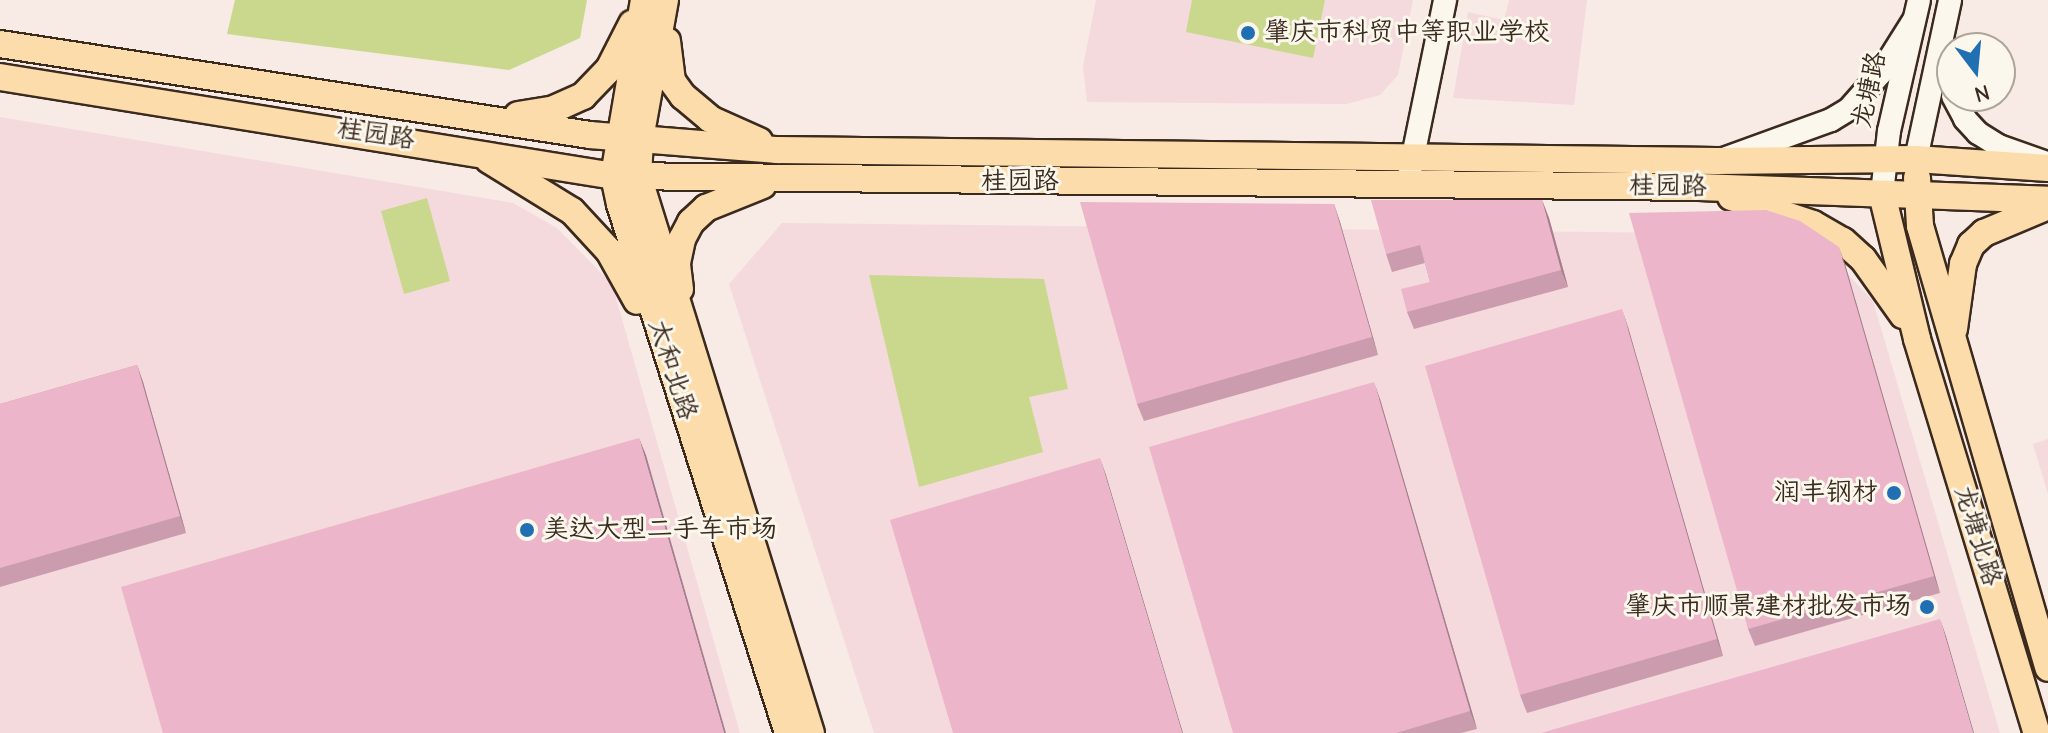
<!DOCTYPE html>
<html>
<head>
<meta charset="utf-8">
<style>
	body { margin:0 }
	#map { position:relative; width:2048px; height:733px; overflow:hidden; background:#f8eae5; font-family:"Comic Neue","LXGW WenKai TC",sans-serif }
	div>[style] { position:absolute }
	.built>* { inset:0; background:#f4dadd }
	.green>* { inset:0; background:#c9d88c }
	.roads { filter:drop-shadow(2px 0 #3b2a1e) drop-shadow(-2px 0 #3b2a1e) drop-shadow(0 2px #3b2a1e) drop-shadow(0 -2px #3b2a1e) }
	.minor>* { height:22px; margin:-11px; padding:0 11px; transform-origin:11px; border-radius:11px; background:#fbf7ec }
	.major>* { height:26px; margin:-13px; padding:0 13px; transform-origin:13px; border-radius:13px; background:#fddcac }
	.wall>* { inset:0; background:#cb9cae }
	.shaded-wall>* { inset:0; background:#a57f8d }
	.building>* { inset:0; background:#ecb5ca }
	.dots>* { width:22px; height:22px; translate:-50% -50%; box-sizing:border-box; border:4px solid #fbf7ec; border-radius:50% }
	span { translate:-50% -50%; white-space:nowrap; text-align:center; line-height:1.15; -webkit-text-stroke:6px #fbf7ec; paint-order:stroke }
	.poi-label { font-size:26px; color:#3b2a1e }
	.left { translate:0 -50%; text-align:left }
	.right { translate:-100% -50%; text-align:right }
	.street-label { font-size:26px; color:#3b2a1e }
	.north { position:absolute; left:1936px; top:32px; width:80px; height:80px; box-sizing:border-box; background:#fbf7ec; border:2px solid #aea59a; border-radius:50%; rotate:164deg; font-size:22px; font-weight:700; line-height:32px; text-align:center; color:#3b2a1e }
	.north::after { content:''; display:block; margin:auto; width:28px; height:36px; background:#1f6fb2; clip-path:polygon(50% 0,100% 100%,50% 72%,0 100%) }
</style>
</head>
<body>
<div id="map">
	<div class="built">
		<div style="clip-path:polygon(1096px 0,1413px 0,1398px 75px,1380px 95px,1347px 104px,1087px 102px,1083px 66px)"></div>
		<div style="clip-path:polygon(1509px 0,1587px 0,1574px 105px,1453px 98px,1468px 12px,1504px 20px)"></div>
		<div style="clip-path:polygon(0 117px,513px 203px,557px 228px,612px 284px,740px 733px,0 733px)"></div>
		<div style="clip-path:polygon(782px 223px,1778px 234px,1840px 266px,1873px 301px,2000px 733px,874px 733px,729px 284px)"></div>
		<div style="clip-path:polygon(2048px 439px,2048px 494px,2033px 444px)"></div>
	</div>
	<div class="green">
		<div style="clip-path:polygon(235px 0,587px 0,580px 38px,509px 70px,227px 34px)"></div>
		<div style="clip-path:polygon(1192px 0,1325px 0,1313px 58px,1186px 32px)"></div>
		<div style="clip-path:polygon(427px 198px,450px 281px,404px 294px,381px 211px)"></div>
		<div style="clip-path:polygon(869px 275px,1044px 279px,1068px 389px,1029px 397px,1043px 452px,919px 487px)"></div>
	</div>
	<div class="roads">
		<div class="minor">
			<div style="left:1953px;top:96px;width:26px;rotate:62deg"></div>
			<div style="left:1965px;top:119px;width:19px;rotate:47deg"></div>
			<div style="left:1978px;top:133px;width:25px;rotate:32deg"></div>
			<div style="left:1999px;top:146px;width:51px;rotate:19.5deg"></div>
			<div style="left:1726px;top:158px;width:112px;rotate:-19.9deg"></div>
			<div style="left:1831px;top:120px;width:21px;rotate:-31deg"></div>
			<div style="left:1849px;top:109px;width:47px;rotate:-48.5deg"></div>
			<div style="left:1880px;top:74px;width:64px;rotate:-57.8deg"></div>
			<div style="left:1916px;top:159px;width:163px;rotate:-77.9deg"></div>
			<div style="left:1410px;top:171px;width:175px;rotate:-78.4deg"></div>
			<div style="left:1882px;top:194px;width:63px;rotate:-83.7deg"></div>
			<div style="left:1889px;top:131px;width:134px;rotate:-77.1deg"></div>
		</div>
		<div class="major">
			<div style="left:644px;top:0;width:179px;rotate:99.7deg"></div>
			<div style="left:614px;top:176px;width:29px;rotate:78deg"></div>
			<div style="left:620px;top:204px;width:555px;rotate:72.38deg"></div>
			<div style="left:665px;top:0;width:141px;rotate:100.2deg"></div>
			<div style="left:640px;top:139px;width:37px;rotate:93deg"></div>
			<div style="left:638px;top:176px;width:583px;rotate:72.75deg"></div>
			<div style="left:667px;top:41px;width:40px;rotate:82.9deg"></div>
			<div style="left:672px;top:81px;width:19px;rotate:54deg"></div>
			<div style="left:683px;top:96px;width:35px;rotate:40deg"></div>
			<div style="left:710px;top:119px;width:54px;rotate:24.2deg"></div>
			<div style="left:0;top:44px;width:597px;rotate:8.77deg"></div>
			<div style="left:590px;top:135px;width:188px;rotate:4.6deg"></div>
			<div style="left:777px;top:150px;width:940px;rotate:0.67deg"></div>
			<div style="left:1717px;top:161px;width:199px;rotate:-0.6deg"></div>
			<div style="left:1916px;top:159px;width:132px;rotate:3.9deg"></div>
			<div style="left:0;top:77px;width:622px;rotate:9.16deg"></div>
			<div style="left:614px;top:176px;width:1085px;rotate:0.58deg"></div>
			<div style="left:1699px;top:187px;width:349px;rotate:2.1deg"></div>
			<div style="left:518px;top:115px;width:36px;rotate:-9deg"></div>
			<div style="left:554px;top:109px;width:32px;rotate:-24deg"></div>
			<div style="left:583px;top:96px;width:37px;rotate:-46deg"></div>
			<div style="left:609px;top:69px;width:51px;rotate:-62.9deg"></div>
			<div style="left:489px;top:160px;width:97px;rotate:31.6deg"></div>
			<div style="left:572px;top:211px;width:54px;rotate:47.2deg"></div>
			<div style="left:609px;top:251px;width:57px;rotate:60.8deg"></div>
			<div style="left:1917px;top:178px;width:48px;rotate:86.4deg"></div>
			<div style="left:1920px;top:226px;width:460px;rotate:73.8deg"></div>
			<div style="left:1882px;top:194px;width:149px;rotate:76.4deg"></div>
			<div style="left:1917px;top:339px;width:412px;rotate:73.1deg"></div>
			<div style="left:1731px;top:197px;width:86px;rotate:18.2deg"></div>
			<div style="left:1813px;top:224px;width:34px;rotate:30deg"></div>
			<div style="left:1843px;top:241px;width:27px;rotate:42deg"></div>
			<div style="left:1863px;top:259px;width:69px;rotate:54.5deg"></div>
			<div style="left:680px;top:289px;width:26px;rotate:-97deg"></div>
			<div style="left:677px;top:263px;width:25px;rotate:-78deg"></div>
			<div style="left:682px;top:239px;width:19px;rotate:-62deg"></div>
			<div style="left:691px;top:222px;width:21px;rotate:-43deg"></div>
			<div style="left:706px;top:208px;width:61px;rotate:-22deg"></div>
			<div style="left:1954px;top:329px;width:66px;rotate:-82.1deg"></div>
			<div style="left:1963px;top:264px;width:21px;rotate:-67deg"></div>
			<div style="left:1971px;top:245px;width:18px;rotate:-43deg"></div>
			<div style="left:1984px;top:233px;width:69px;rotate:-22.9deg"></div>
		</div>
	</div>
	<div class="wall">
		<div style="clip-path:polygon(1542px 200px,1549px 218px,1568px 287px,1414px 329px,1407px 312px,1430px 282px,1425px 263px,1392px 272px,1386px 254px)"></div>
		<div style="clip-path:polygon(1334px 204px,1340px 222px,1378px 355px,1144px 421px,1137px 404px)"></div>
		<div style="clip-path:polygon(1845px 264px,1940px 593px,1755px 646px,1748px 629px)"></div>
		<div style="clip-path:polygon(1628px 327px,1723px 656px,1527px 713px,1520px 695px)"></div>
		<div style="clip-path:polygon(137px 365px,143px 382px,186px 533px,0 587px,0 404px)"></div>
		<div style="clip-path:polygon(1380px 399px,1477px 729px,1461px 733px,1233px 733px)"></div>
	</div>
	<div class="shaded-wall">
		<div style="clip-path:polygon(1542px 200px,1549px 218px,1568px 287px,1561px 270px)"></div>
		<div style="clip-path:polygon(1334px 204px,1340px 222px,1378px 355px,1372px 337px)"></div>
		<div style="clip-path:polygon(1839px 247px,1845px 264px,1940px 593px,1934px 576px)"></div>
		<div style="clip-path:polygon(1622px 309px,1628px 327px,1723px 656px,1717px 639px)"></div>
		<div style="clip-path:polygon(137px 365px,143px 382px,186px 533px,180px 516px)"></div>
		<div style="clip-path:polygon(1374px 382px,1380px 399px,1477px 729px,1470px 711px)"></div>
		<div style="clip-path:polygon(639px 438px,646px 455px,726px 733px,724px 733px)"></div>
		<div style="clip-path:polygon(1100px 458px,1106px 475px,1183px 733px,1182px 733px)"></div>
		<div style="clip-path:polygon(1940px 619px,1946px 636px,1974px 733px,1973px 733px)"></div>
	</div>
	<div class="building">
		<div style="clip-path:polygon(1371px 200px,1542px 200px,1561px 270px,1407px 312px,1401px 289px,1430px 282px,1420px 245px,1386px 254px)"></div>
		<div style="clip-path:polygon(1080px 202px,1334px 204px,1372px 337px,1137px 404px)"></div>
		<div style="clip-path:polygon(1766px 210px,1800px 221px,1839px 247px,1934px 576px,1748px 629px,1629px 213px)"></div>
		<div style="clip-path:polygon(1622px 309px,1717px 639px,1520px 695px,1425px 366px)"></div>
		<div style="clip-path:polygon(137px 365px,180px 516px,0 568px,0 404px)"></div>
		<div style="clip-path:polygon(1374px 382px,1470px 711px,1396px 733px,1233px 733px,1149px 447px)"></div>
		<div style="clip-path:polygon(639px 438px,724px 733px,163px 733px,121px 587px)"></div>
		<div style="clip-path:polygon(1100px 458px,1182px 733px,953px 733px,890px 520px)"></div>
		<div style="clip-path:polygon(1940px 619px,1973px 733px,1541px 733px)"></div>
	</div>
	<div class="dots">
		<div style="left:1248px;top:33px;background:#1f6fb2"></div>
		<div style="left:1894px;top:493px;background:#1f6fb2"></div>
		<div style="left:527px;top:530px;background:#1f6fb2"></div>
		<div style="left:1927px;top:607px;background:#1f6fb2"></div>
	</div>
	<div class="poi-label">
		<span class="left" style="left:1264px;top:33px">肇庆市科贸中等职业学校</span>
		<span class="right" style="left:1878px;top:493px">润丰钢材</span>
		<span class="left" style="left:543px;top:530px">美达大型二手车市场</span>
		<span class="right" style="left:1911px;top:607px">肇庆市顺景建材批发市场</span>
	</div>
	<div class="street-label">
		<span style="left:1870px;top:90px;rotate:-78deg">龙塘路</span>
		<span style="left:376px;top:135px;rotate:9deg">桂园路</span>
		<span style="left:1020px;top:182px">桂园路</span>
		<span style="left:1668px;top:187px;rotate:1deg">桂园路</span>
		<span style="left:672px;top:370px;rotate:72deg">太和北路</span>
		<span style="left:1977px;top:536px;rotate:73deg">龙塘北路</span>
	</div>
	<div class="north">N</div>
</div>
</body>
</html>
